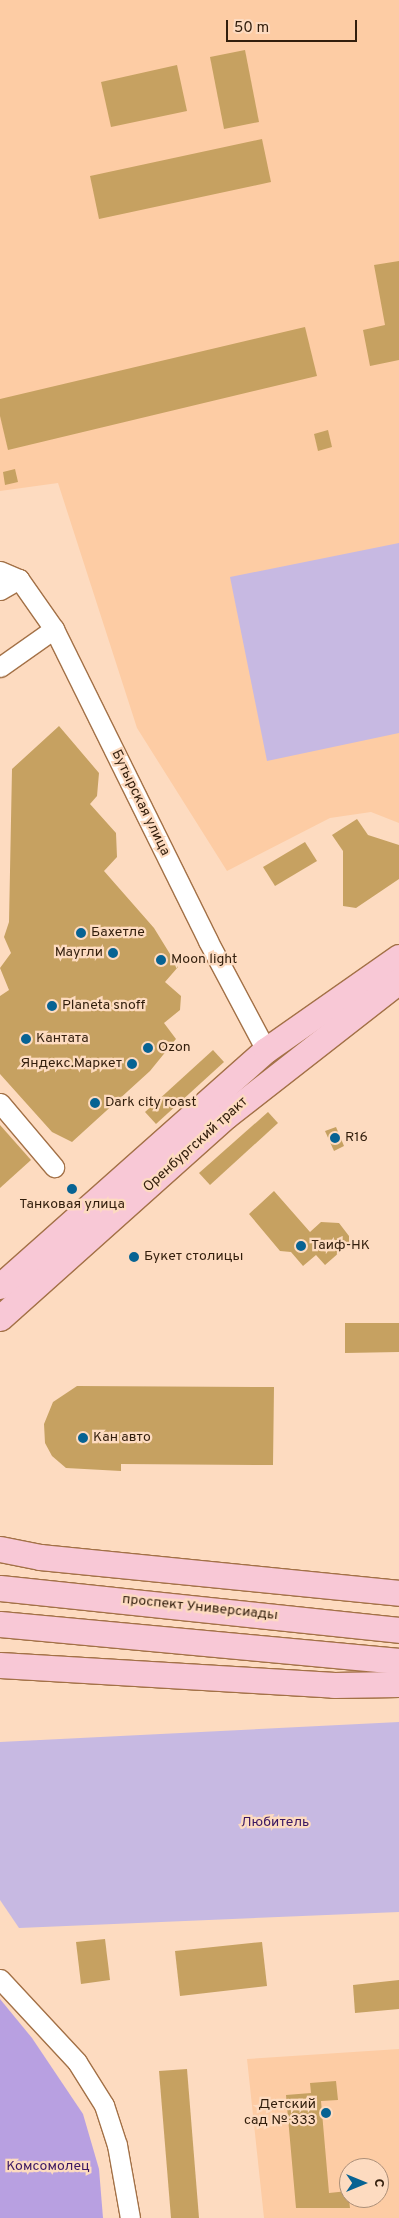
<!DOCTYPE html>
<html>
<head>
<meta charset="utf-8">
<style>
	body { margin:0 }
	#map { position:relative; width:399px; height:2218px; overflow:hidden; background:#fddbc0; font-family:Overpass,sans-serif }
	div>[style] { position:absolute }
	.built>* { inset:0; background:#fdcca4 }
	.green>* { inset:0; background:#c7b9e2 }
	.forest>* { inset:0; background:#b8a0e1 }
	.building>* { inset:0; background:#c6a161 }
	.roads { filter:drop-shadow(1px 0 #a37147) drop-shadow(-1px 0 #a37147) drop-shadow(0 1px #a37147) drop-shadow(0 -1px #a37147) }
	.minor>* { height:19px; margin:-9.5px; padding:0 9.5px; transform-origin:9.5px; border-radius:9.5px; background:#fff }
	.major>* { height:25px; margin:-12.5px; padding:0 12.5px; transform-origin:12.5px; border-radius:12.5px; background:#f8c8d6 }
	.dots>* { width:14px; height:14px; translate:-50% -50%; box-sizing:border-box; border:2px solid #fddbc0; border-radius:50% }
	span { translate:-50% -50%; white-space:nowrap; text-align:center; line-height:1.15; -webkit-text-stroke:4.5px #fddbc0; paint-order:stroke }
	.street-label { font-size:14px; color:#321e0c }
	.poi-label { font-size:14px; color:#321e0c }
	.left { translate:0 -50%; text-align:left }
	.right { translate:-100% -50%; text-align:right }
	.park-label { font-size:14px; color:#3b1862 }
	.north { position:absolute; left:339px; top:2158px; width:50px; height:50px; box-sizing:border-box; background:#fddbc0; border:1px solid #ac8f78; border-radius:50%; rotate:90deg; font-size:14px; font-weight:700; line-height:20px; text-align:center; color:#321e0c }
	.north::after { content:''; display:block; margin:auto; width:18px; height:22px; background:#076393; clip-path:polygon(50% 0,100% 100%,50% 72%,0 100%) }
	.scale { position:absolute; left:226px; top:20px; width:131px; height:22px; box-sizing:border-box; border:2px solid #321e0c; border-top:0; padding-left:6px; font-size:15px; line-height:18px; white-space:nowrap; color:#321e0c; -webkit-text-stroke:4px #fddbc0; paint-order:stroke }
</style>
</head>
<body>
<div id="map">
	<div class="built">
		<div style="clip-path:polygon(0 0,399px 0,399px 823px,371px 812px,330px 818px,227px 871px,137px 728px,58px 483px,0 491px)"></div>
		<div style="clip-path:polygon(evenodd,399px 2049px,399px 2218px,264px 2218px,247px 2059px,399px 2049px,349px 2168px,379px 2168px,379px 2198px,349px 2198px,349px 2168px)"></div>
	</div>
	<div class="green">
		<div style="clip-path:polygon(399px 543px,399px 733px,267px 761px,230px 577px)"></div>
		<div style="clip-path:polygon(399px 1722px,399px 1912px,19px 1928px,0 1900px,0 1742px)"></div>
	</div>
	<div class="forest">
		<div style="clip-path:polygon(0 1999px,32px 2038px,83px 2114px,99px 2169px,103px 2218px,0 2218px)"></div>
	</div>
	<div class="building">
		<div style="clip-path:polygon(245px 50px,259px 122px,224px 129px,210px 57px)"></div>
		<div style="clip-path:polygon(177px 65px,187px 111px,111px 127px,101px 82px)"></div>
		<div style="clip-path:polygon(262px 139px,271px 182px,99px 219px,90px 176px)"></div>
		<div style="clip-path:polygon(399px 261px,399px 360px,370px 366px,363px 330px,385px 325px,374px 265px)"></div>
		<div style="clip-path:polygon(305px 327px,317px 376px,8px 450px,0 416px,0 399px)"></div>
		<div style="clip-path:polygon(328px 430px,332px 447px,318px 451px,314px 434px)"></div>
		<div style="clip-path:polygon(15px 469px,18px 482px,5px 485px,3px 472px)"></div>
		<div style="clip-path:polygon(59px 726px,99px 773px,97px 796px,90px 804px,116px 833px,117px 857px,104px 871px,154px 928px,178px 967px,165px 982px,181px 996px,180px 1010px,164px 1023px,176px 1039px,150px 1071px,72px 1142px,52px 1132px,0 1074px,0 996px,9px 990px,0 968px,11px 953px,4px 937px,9px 922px,12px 769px)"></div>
		<div style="clip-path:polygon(357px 819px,368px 835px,399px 845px,399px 879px,356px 908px,343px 906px,343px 851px,332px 835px)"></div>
		<div style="clip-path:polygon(305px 842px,317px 861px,275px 886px,263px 867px)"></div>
		<div style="clip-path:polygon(213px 1050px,224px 1062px,156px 1124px,145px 1112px)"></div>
		<div style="clip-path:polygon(268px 1112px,278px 1123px,210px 1185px,199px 1173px)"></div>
		<div style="clip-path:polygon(0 1125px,31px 1160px,0 1188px)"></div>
		<div style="clip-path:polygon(336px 1127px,344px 1146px,334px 1151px,325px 1131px)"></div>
		<div style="clip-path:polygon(274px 1191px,310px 1232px,321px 1222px,339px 1223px,349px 1236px,349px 1244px,325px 1265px,316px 1255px,303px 1266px,291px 1252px,280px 1251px,249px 1214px)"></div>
		<div style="clip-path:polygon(345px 1323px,399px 1323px,399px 1352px,345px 1353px)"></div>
		<div style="clip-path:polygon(77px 1386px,274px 1387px,273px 1465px,121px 1464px,121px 1471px,66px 1468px,52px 1456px,45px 1443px,44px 1424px,53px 1402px)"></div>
		<div style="clip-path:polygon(105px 1939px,110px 1980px,81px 1984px,76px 1942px)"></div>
		<div style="clip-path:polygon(262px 1942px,267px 1986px,180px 1996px,175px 1951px)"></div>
		<div style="clip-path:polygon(399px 1980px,399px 2009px,355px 2013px,353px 1985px)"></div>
		<div style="clip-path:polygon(187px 2069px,199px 2218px,171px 2218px,159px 2071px)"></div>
		<div style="clip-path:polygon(336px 2081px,338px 2100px,321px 2101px,329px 2193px,348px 2191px,350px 2208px,296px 2208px,286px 2095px,311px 2093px,310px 2083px)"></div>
	</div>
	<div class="roads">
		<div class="minor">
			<div style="left:0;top:571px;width:21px;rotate:23deg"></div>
			<div style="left:19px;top:579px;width:61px;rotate:55deg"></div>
			<div style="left:54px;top:629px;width:348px;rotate:63.7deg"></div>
			<div style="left:208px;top:941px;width:123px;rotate:62deg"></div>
			<div style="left:0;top:590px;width:22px;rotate:-30deg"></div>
			<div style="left:0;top:667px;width:66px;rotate:-35.1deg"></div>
			<div style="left:0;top:1103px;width:84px;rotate:49.8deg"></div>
			<div style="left:0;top:1979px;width:113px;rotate:47.1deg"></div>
			<div style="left:77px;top:2062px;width:51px;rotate:57.9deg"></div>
			<div style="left:104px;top:2105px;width:42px;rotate:72deg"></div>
			<div style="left:117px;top:2145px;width:74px;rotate:79.9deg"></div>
		</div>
		<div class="major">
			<div style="left:0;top:1286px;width:356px;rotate:-41.6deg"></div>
			<div style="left:266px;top:1050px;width:162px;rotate:-35deg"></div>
			<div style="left:0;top:1318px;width:303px;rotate:-41.8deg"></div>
			<div style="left:226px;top:1116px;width:219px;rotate:-38deg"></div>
			<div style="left:0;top:1549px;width:41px;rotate:11.3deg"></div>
			<div style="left:40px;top:1557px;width:361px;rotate:5.7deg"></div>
			<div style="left:0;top:1588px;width:401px;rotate:6deg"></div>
			<div style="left:0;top:1624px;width:401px;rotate:5.3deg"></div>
			<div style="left:0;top:1665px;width:335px;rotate:3.4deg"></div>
			<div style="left:334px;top:1685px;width:65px;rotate:-0.9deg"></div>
		</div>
	</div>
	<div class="dots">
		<div style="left:81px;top:933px;background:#076393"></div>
		<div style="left:113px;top:953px;background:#076393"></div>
		<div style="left:161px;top:960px;background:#076393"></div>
		<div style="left:52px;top:1006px;background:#076393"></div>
		<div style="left:26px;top:1039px;background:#076393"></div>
		<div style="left:148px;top:1048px;background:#076393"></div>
		<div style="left:132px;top:1064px;background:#076393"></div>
		<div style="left:95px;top:1103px;background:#076393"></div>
		<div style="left:335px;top:1138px;background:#076393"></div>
		<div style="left:72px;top:1189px;background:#076393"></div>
		<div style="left:301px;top:1246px;background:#076393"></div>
		<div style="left:134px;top:1257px;background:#076393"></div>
		<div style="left:83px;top:1438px;background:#076393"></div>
		<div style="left:326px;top:2113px;background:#076393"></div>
	</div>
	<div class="street-label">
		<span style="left:140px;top:803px;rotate:64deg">Бутырская улица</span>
		<span style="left:196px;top:1145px;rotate:-42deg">Оренбургский тракт</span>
		<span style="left:200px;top:1608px;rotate:6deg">проспект Универсиады</span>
	</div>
	<div class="poi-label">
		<span class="left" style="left:91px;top:933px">Бахетле</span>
		<span class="right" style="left:103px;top:953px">Маугли</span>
		<span class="left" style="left:171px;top:960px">Moon light</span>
		<span class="left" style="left:62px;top:1006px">Planeta snoff</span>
		<span class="left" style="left:36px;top:1039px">Кантата</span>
		<span class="left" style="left:158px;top:1048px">Ozon</span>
		<span class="right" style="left:122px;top:1064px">Яндекс.Маркет</span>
		<span class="left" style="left:105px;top:1103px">Dark city roast</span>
		<span class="left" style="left:345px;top:1138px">R16</span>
		<span style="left:72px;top:1205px">Танковая улица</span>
		<span class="left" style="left:311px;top:1246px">Таиф-НК</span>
		<span class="left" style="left:144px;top:1257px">Букет столицы</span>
		<span class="left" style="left:93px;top:1438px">Кан авто</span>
		<span class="right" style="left:316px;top:2113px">Детский<br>сад № 333</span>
	</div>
	<div class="park-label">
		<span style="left:275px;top:1823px">Любитель</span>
		<span style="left:48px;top:2167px">Комсомолец</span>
	</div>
	<div class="north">С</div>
	<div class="scale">50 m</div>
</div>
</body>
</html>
